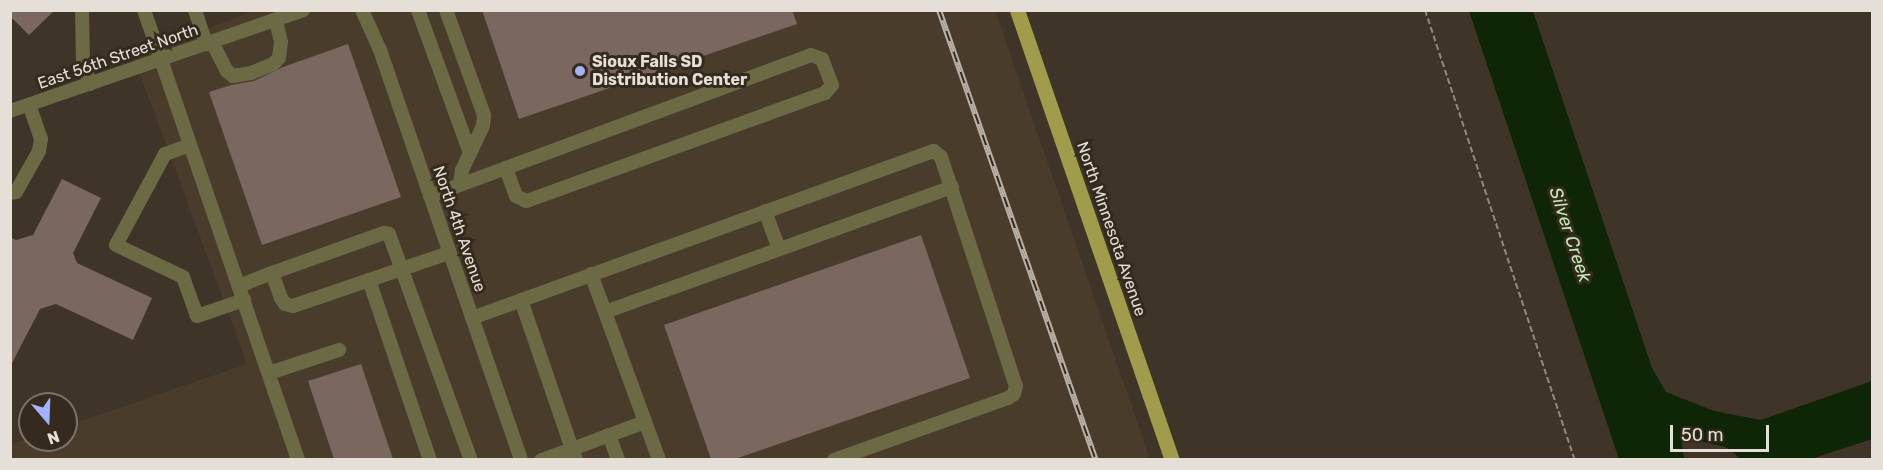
<!DOCTYPE html>
<html>
<head>
<meta charset="utf-8">
<style>
	body { margin:0 }
	#map { position:relative; width:1883px; height:470px; overflow:hidden; background:#3e3427; font-family:Rubik,sans-serif }
	div>[style] { position:absolute }
	.built>* { inset:0; background:#4a3c2b }
	.water>* { inset:0; background:#0f2606 }
	.building>* { inset:0; background:#796760 }
	.path>* { height:2px; margin-top:-1px; transform-origin:0; background:repeating-linear-gradient(90deg,#91897f 0 6px,transparent 0 9px) }
	.minor>* { height:14px; margin:-7px; padding:0 7px; transform-origin:7px; border-radius:7px; background:#6c6a45 }
	.major>* { height:15px; margin:-7.5px; padding:0 7.5px; transform-origin:7.5px; border-radius:7.5px; background:#a09c4c }
	.rail>* { height:6px; margin-top:-3px; transform-origin:0; background:repeating-linear-gradient(90deg,#342a1e 0 11px,#b8b1a7 0 22px); box-sizing:border-box; border-block:2px solid #b8b1a7 }
	.dots>* { width:16px; height:16px; translate:-50% -50%; box-sizing:border-box; border:3px solid #342a1e; border-radius:50% }
	span { translate:-50% -50%; white-space:nowrap; text-align:center; line-height:1.15; -webkit-text-stroke:6px #342a1e; paint-order:stroke }
	.street-label { font-size:16px; color:#e5dfd7 }
	.poi-label { font-size:16px; color:#e5dfd7; font-weight:700 }
	.left { translate:0 -50%; text-align:left }
	.water-label { font-size:18px; color:#c2eeb3; font-style:italic }
	.frame { position:absolute; inset:0; border:12px solid #e5dfd7; pointer-events:none }
	.north { position:absolute; left:18px; top:392px; width:60px; height:60px; box-sizing:border-box; background:#342a1e; border:2px solid #7b7268; border-radius:50%; rotate:161deg; font-size:16px; font-weight:700; line-height:24px; text-align:center; color:#e5dfd7 }
	.north::after { content:''; display:block; margin:auto; width:21px; height:27px; background:#a4b2fc; clip-path:polygon(50% 0,100% 100%,50% 72%,0 100%) }
	.scale { position:absolute; left:1670px; top:425px; width:99px; height:27px; box-sizing:border-box; border:3px solid #e5dfd7; border-top:0; padding-left:8px; font-size:18px; line-height:21px; white-space:nowrap; color:#e5dfd7; -webkit-text-stroke:4px #342a1e; paint-order:stroke }
</style>
</head>
<body>
<div id="map">
	<div class="built">
		<div style="clip-path:polygon(995px 10px,1150px 459px,11px 460px,10px 445px,30px 438px,66px 440px,66px 426px,247px 364px,134px 58px,252px 11px)"></div>
	</div>
	<div class="water">
		<div style="clip-path:polygon(1469px 11px,1533px 11px,1652px 368px,1666px 392px,1714px 411px,1761px 420px,1872px 381px,1872px 439px,1811px 459px,1742px 460px,1726px 447px,1681px 437px,1684px 459px,1619px 459px)"></div>
	</div>
	<div class="building">
		<div style="clip-path:polygon(10px 10px,55px 10px,29px 35px,10px 16px)"></div>
		<div style="clip-path:polygon(482px 10px,792px 10px,797px 24px,519px 119px)"></div>
		<div style="clip-path:polygon(348px 44px,401px 197px,262px 245px,209px 92px,231px 85px,254px 81px,283px 67px)"></div>
		<div style="clip-path:polygon(62px 179px,101px 198px,73px 253px,77px 263px,152px 298px,133px 340px,56px 304px,40px 309px,10px 367px,10px 237px,16px 240px,33px 235px)"></div>
		<div style="clip-path:polygon(921px 235px,970px 378px,735px 459px,711px 459px,664px 325px)"></div>
		<div style="clip-path:polygon(361px 364px,393px 459px,334px 459px,308px 381px)"></div>
	</div>
	<div class="path">
		<div style="left:1425px;top:10px;width:474px;rotate:71.6deg"></div>
	</div>
	<div class="minor">
		<div style="left:82px;top:10px;width:51px;rotate:88.9deg"></div>
		<div style="left:83px;top:61px;width:24px;rotate:73deg"></div>
		<div style="left:144px;top:10px;width:476px;rotate:71.1deg"></div>
		<div style="left:195px;top:10px;width:36px;rotate:72deg"></div>
		<div style="left:362px;top:10px;width:44px;rotate:65.8deg"></div>
		<div style="left:380px;top:50px;width:434px;rotate:71deg"></div>
		<div style="left:418px;top:10px;width:152px;rotate:70deg"></div>
		<div style="left:446px;top:10px;width:112px;rotate:70.1deg"></div>
		<div style="left:484px;top:115px;width:11px;rotate:95deg"></div>
		<div style="left:483px;top:126px;width:49px;rotate:115.5deg"></div>
		<div style="left:462px;top:170px;width:15px;rotate:98deg"></div>
		<div style="left:212px;top:42px;width:33px;rotate:63deg"></div>
		<div style="left:227px;top:71px;width:8px;rotate:40deg"></div>
		<div style="left:233px;top:76px;width:18px;rotate:-9deg"></div>
		<div style="left:251px;top:73px;width:24px;rotate:-22deg"></div>
		<div style="left:273px;top:64px;width:8px;rotate:-45deg"></div>
		<div style="left:279px;top:58px;width:16px;rotate:-83deg"></div>
		<div style="left:281px;top:42px;width:23px;rotate:-103deg"></div>
		<div style="left:10px;top:111px;width:310px;rotate:-19deg"></div>
		<div style="left:190px;top:145px;width:27px;rotate:160deg"></div>
		<div style="left:165px;top:154px;width:103px;rotate:118.3deg"></div>
		<div style="left:116px;top:245px;width:74px;rotate:25.5deg"></div>
		<div style="left:183px;top:277px;width:41px;rotate:70.3deg"></div>
		<div style="left:197px;top:316px;width:50px;rotate:-18.8deg"></div>
		<div style="left:10px;top:193px;width:6px;rotate:-9deg"></div>
		<div style="left:16px;top:192px;width:47px;rotate:-60.7deg"></div>
		<div style="left:39px;top:151px;width:12px;rotate:-81deg"></div>
		<div style="left:41px;top:139px;width:36px;rotate:-109deg"></div>
		<div style="left:430px;top:196px;width:81px;rotate:-20.2deg"></div>
		<div style="left:506px;top:168px;width:325px;rotate:-20.3deg"></div>
		<div style="left:811px;top:55px;width:12px;rotate:20deg"></div>
		<div style="left:822px;top:59px;width:28px;rotate:69deg"></div>
		<div style="left:832px;top:85px;width:11px;rotate:131deg"></div>
		<div style="left:825px;top:93px;width:318px;rotate:160.1deg"></div>
		<div style="left:526px;top:201px;width:11px;rotate:-153deg"></div>
		<div style="left:516px;top:196px;width:30px;rotate:-110deg"></div>
		<div style="left:765px;top:211px;width:40px;rotate:69.8deg"></div>
		<div style="left:272px;top:273px;width:119px;rotate:-19.7deg"></div>
		<div style="left:384px;top:233px;width:5px;rotate:11deg"></div>
		<div style="left:389px;top:234px;width:240px;rotate:70.1deg"></div>
		<div style="left:591px;top:274px;width:198px;rotate:69.9deg"></div>
		<div style="left:369px;top:280px;width:190px;rotate:71.3deg"></div>
		<div style="left:239px;top:286px;width:35px;rotate:-22deg"></div>
		<div style="left:272px;top:273px;width:27px;rotate:70deg"></div>
		<div style="left:281px;top:298px;width:7px;rotate:56deg"></div>
		<div style="left:285px;top:304px;width:8px;rotate:14deg"></div>
		<div style="left:293px;top:306px;width:165px;rotate:-18.8deg"></div>
		<div style="left:521px;top:300px;width:157px;rotate:71.1deg"></div>
		<div style="left:572px;top:449px;width:33px;rotate:160deg"></div>
		<div style="left:605px;top:312px;width:369px;rotate:-19.8deg"></div>
		<div style="left:472px;top:318px;width:491px;rotate:-19.9deg"></div>
		<div style="left:934px;top:151px;width:9px;rotate:41deg"></div>
		<div style="left:941px;top:157px;width:241px;rotate:71.9deg"></div>
		<div style="left:1016px;top:386px;width:8px;rotate:104deg"></div>
		<div style="left:1014px;top:394px;width:7px;rotate:146deg"></div>
		<div style="left:1008px;top:398px;width:185px;rotate:160.4deg"></div>
		<div style="left:269px;top:373px;width:74px;rotate:-18.2deg"></div>
		<div style="left:609px;top:435px;width:27px;rotate:70deg"></div>
		<div style="left:576px;top:460px;width:12px;rotate:-110deg"></div>
		<div style="left:572px;top:449px;width:78px;rotate:-20.3deg"></div>
	</div>
	<div class="major">
		<div style="left:1017px;top:10px;width:476px;rotate:71deg"></div>
	</div>
	<div class="rail">
		<div style="left:939px;top:10px;width:477px;rotate:70.8deg"></div>
	</div>
	<div class="dots">
		<div style="left:580px;top:71px;background:#a4b2fc"></div>
	</div>
	<div class="street-label">
		<span style="left:118px;top:57px;rotate:-19deg">East 56th Street North</span>
		<span style="left:459px;top:229px;rotate:71deg">North 4th Avenue</span>
		<span style="left:1111px;top:229px;rotate:71deg">North Minnesota Avenue</span>
	</div>
	<div class="poi-label">
		<span class="left" style="left:592px;top:71px">Sioux Falls SD<br>Distribution Center</span>
	</div>
	<div class="water-label">
		<span style="left:1570px;top:235px;rotate:72deg">Silver Creek</span>
	</div>
	<div class="frame"></div>
	<div class="north">N</div>
	<div class="scale">50 m</div>
</div>
</body>
</html>
